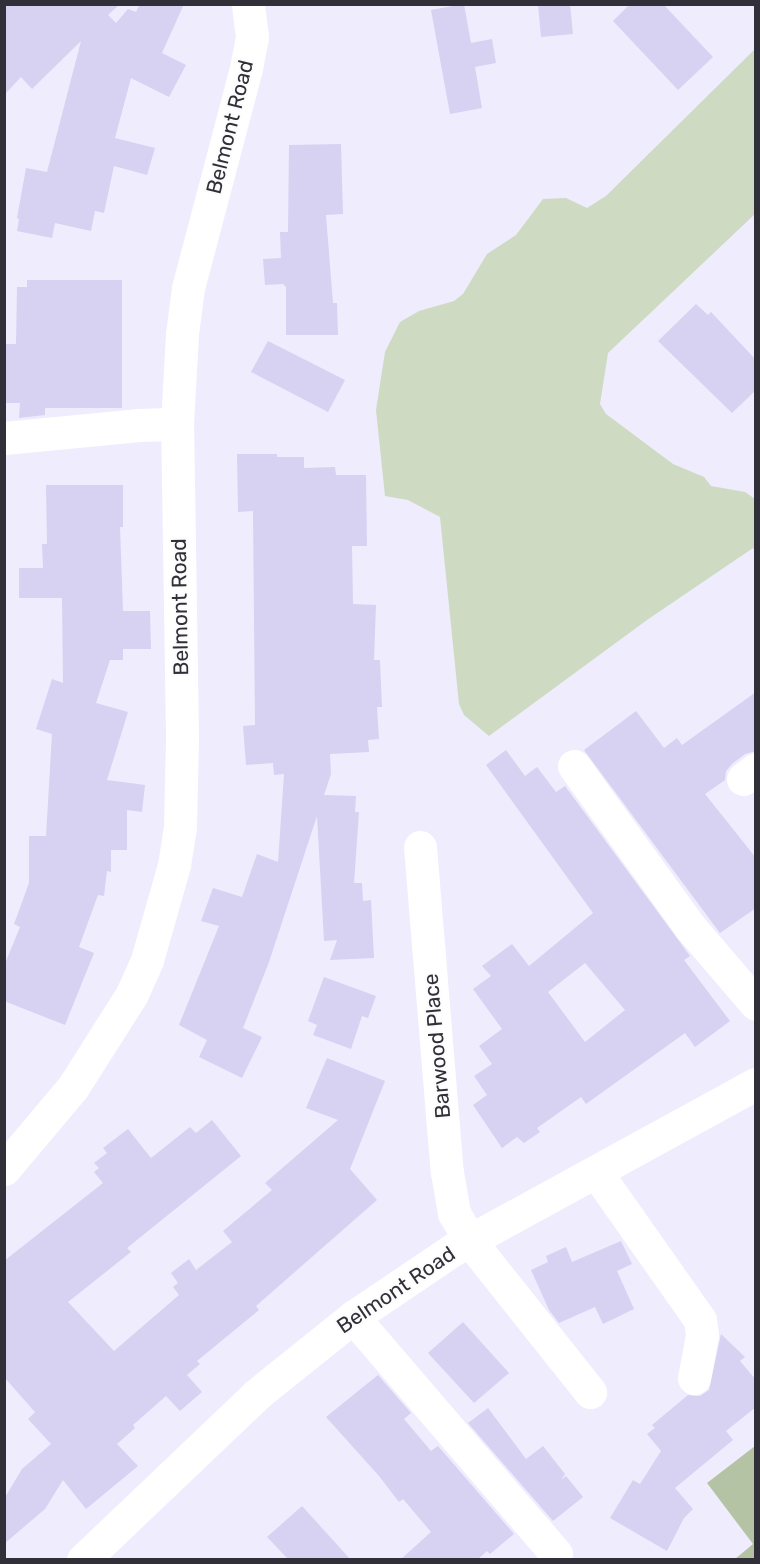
<!DOCTYPE html>
<html>
<head>
<meta charset="utf-8">
<style>
	body { margin:0 }
	#map { position:relative; width:760px; height:1564px; overflow:hidden; background:#efecfe; font-family:Rubik,sans-serif }
	div>[style] { position:absolute }
	.green>* { inset:0; background:#cedac1 }
	.forest>* { inset:0; background:#b5c3a5 }
	.building>* { inset:0; background:#d7d1f2 }
	.minor>* { height:33px; margin:-16.5px; padding:0 16.5px; transform-origin:16.5px; border-radius:16.5px; background:#fff }
	span { translate:-50% -50%; white-space:nowrap; text-align:center; line-height:1.15; -webkit-text-stroke:4.5px #fcfcfc; paint-order:stroke }
	.street-label { font-size:21px; color:#312f38 }
	.frame { position:absolute; inset:0; border:6px solid #312f38; pointer-events:none }
</style>
</head>
<body>
<div id="map">
	<div class="green">
		<div style="clip-path:polygon(755px 49px,755px 214px,608px 353px,600px 404px,606px 414px,673px 464px,704px 477px,711px 486px,745px 492px,755px 499px,755px 551px,753px 548px,647px 620px,489px 736px,464px 715px,459px 704px,440px 517px,408px 500px,385px 496px,376px 410px,385px 352px,400px 322px,419px 311px,454px 301px,463px 294px,487px 254px,516px 235px,543px 199px,566px 198px,587px 208px,606px 196px)"></div>
	</div>
	<div class="forest">
		<div style="clip-path:polygon(755px 1446px,755px 1559px,735px 1559px,753px 1544px,707px 1483px)"></div>
	</div>
	<div class="building">
		<div style="clip-path:polygon(4px 4px,120px 4px,108px 15px,116px 23px,128px 9px,136px 12px,140px 4px,184px 4px,162px 53px,186px 65px,169px 97px,131px 78px,115px 138px,155px 148px,147px 175px,114px 166px,104px 213px,95px 211px,91px 231px,55px 223px,52px 238px,17px 231px,19px 219px,17px 218px,26px 168px,47px 172px,81px 41px,32px 89px,21px 77px,4px 95px)"></div>
		<div style="clip-path:polygon(464px 4px,471px 43px,492px 39px,496px 63px,475px 67px,482px 108px,450px 114px,431px 10px)"></div>
		<div style="clip-path:polygon(538px 4px,570px 4px,573px 34px,541px 37px)"></div>
		<div style="clip-path:polygon(630px 4px,663px 4px,713px 57px,678px 90px,613px 21px)"></div>
		<div style="clip-path:polygon(341px 144px,343px 214px,326px 215px,333px 303px,337px 303px,338px 335px,286px 335px,286px 287px,283px 284px,265px 285px,263px 259px,281px 258px,280px 232px,288px 232px,289px 145px)"></div>
		<div style="clip-path:polygon(27px 280px,122px 280px,122px 408px,45px 408px,45px 415px,19px 418px,20px 403px,4px 403px,4px 344px,16px 344px,17px 287px,27px 287px)"></div>
		<div style="clip-path:polygon(696px 304px,708px 315px,711px 312px,756px 360px,756px 390px,732px 413px,658px 341px)"></div>
		<div style="clip-path:polygon(268px 341px,345px 380px,328px 412px,251px 372px)"></div>
		<div style="clip-path:polygon(237px 454px,277px 454px,277px 457px,304px 457px,304px 468px,335px 467px,336px 475px,366px 475px,367px 546px,352px 546px,353px 604px,376px 605px,374px 660px,380px 660px,382px 707px,377px 707px,379px 739px,368px 740px,369px 752px,330px 754px,331px 774px,324px 795px,356px 796px,355px 812px,359px 812px,354px 883px,362px 883px,363px 901px,371px 900px,374px 958px,330px 960px,337px 940px,324px 941px,317px 816px,269px 962px,243px 1028px,262px 1037px,242px 1078px,199px 1057px,207px 1040px,179px 1025px,219px 926px,201px 921px,213px 888px,242px 897px,257px 854px,278px 862px,284px 774px,274px 775px,273px 763px,246px 765px,243px 726px,255px 725px,253px 511px,238px 512px)"></div>
		<div style="clip-path:polygon(46px 485px,123px 485px,123px 527px,120px 527px,123px 611px,150px 611px,151px 649px,123px 649px,123px 660px,110px 660px,96px 703px,128px 712px,107px 780px,145px 785px,142px 812px,127px 810px,127px 850px,111px 850px,111px 872px,107px 871px,104px 896px,98px 895px,79px 947px,94px 953px,65px 1025px,4px 1001px,4px 966px,20px 927px,14px 924px,29px 883px,29px 836px,46px 836px,52px 734px,36px 729px,52px 679px,63px 683px,62px 598px,19px 598px,19px 568px,43px 568px,42px 544px,47px 544px)"></div>
		<div style="clip-path:polygon(756px 692px,756px 751px,745px 754px,732px 764px,726px 771px,725px 780px,705px 794px,756px 858px,756px 908px,720px 933px,584px 750px,636px 711px,664px 748px,677px 738px,682px 745px)"></div>
		<div style="clip-path:polygon(evenodd,506px 750px,525px 776px,537px 767px,556px 792px,565px 786px,690px 956px,684px 960px,730px 1021px,695px 1047px,685px 1033px,586px 1104px,581px 1097px,537px 1128px,540px 1132px,524px 1143px,517px 1137px,502px 1148px,473px 1105px,487px 1095px,474px 1076px,492px 1064px,479px 1046px,502px 1029px,473px 989px,491px 976px,482px 966px,512px 944px,529px 966px,593px 913px,486px 765px,506px 750px,585px 963px,625px 1010px,585px 1042px,548px 992px,585px 963px)"></div>
		<div style="clip-path:polygon(324px 977px,376px 996px,368px 1018px,362px 1016px,351px 1049px,313px 1035px,317px 1025px,308px 1021px)"></div>
		<div style="clip-path:polygon(327px 1058px,385px 1081px,350px 1169px,377px 1200px,256px 1306px,259px 1310px,197px 1361px,200px 1364px,187px 1375px,202px 1392px,180px 1411px,166px 1396px,133px 1425px,135px 1428px,117px 1444px,138px 1466px,86px 1509px,63px 1480px,45px 1509px,4px 1544px,4px 1499px,22px 1469px,51px 1444px,28px 1419px,35px 1412px,4px 1377px,4px 1261px,103px 1183px,94px 1172px,99px 1168px,94px 1163px,107px 1153px,103px 1148px,128px 1129px,151px 1158px,190px 1127px,196px 1133px,212px 1120px,241px 1156px,127px 1248px,131px 1252px,68px 1302px,114px 1351px,179px 1295px,173px 1287px,178px 1283px,171px 1273px,189px 1259px,196px 1270px,232px 1242px,223px 1231px,272px 1190px,265px 1183px,338px 1120px,306px 1108px)"></div>
		<div style="clip-path:polygon(621px 1241px,632px 1264px,617px 1271px,634px 1309px,603px 1324px,595px 1307px,559px 1323px,549px 1310px,531px 1270px,548px 1262px,546px 1256px,566px 1247px,572px 1262px)"></div>
		<div style="clip-path:polygon(463px 1322px,509px 1373px,474px 1403px,428px 1353px)"></div>
		<div style="clip-path:polygon(721px 1334px,745px 1357px,740px 1361px,756px 1380px,756px 1407px,726px 1431px,733px 1440px,675px 1488px,693px 1509px,684px 1518px,667px 1551px,610px 1518px,633px 1480px,640px 1484px,661px 1451px,647px 1434px,655px 1428px,652px 1425px,688px 1395px,700px 1396px,709px 1390px)"></div>
		<div style="clip-path:polygon(378px 1375px,411px 1413px,404px 1419px,431px 1451px,438px 1446px,514px 1534px,490px 1554px,487px 1551px,477px 1560px,400px 1560px,431px 1532px,403px 1499px,399px 1502px,379px 1476px,326px 1417px)"></div>
		<div style="clip-path:polygon(488px 1408px,526px 1459px,543px 1446px,565px 1474px,561px 1480px,566px 1476px,583px 1497px,553px 1521px,468px 1423px)"></div>
		<div style="clip-path:polygon(302px 1506px,351px 1560px,289px 1560px,267px 1537px)"></div>
	</div>
	<div class="minor">
		<div style="left:4px;top:438px;width:136px;rotate:-5.5deg"></div>
		<div style="left:139px;top:425px;width:38px;rotate:-2deg"></div>
		<div style="left:574px;top:766px;width:198px;rotate:54.2deg"></div>
		<div style="left:690px;top:927px;width:101px;rotate:49.4deg"></div>
		<div style="left:743px;top:779px;width:16px;rotate:-38deg"></div>
		<div style="left:420px;top:847px;width:326px;rotate:85.3deg"></div>
		<div style="left:447px;top:1172px;width:42px;rotate:80.3deg"></div>
		<div style="left:454px;top:1213px;width:32px;rotate:60deg"></div>
		<div style="left:470px;top:1241px;width:193px;rotate:51.5deg"></div>
		<div style="left:4px;top:1169px;width:107px;rotate:-49.9deg"></div>
		<div style="left:73px;top:1087px;width:110px;rotate:-57.6deg"></div>
		<div style="left:132px;top:994px;width:37px;rotate:-66deg"></div>
		<div style="left:147px;top:960px;width:99px;rotate:-74.1deg"></div>
		<div style="left:174px;top:865px;width:38px;rotate:-81deg"></div>
		<div style="left:180px;top:827px;width:91px;rotate:-88.7deg"></div>
		<div style="left:182px;top:736px;width:312px;rotate:-90.9deg"></div>
		<div style="left:177px;top:424px;width:90px;rotate:-86.8deg"></div>
		<div style="left:182px;top:334px;width:46px;rotate:-82.6deg"></div>
		<div style="left:188px;top:288px;width:228px;rotate:-75.2deg"></div>
		<div style="left:246px;top:68px;width:32px;rotate:-79deg"></div>
		<div style="left:252px;top:37px;width:33px;rotate:-97deg"></div>
		<div style="left:596px;top:1172px;width:181px;rotate:54.9deg"></div>
		<div style="left:700px;top:1320px;width:15px;rotate:82deg"></div>
		<div style="left:702px;top:1335px;width:44px;rotate:100.5deg"></div>
		<div style="left:353px;top:1317px;width:312px;rotate:49.4deg"></div>
		<div style="left:83px;top:1560px;width:239px;rotate:-43.6deg"></div>
		<div style="left:256px;top:1395px;width:124px;rotate:-38.8deg"></div>
		<div style="left:353px;top:1317px;width:122px;rotate:-34deg"></div>
		<div style="left:454px;top:1249px;width:344px;rotate:-28.7deg"></div>
	</div>
	<div class="street-label">
		<span style="left:230px;top:127px;rotate:-76deg">Belmont Road</span>
		<span style="left:180px;top:607px;rotate:-91deg">Belmont Road</span>
		<span style="left:437px;top:1046px;rotate:-95deg">Barwood Place</span>
		<span style="left:396px;top:1290px;rotate:-34deg">Belmont Road</span>
	</div>
	<div class="frame"></div>
</div>
</body>
</html>
